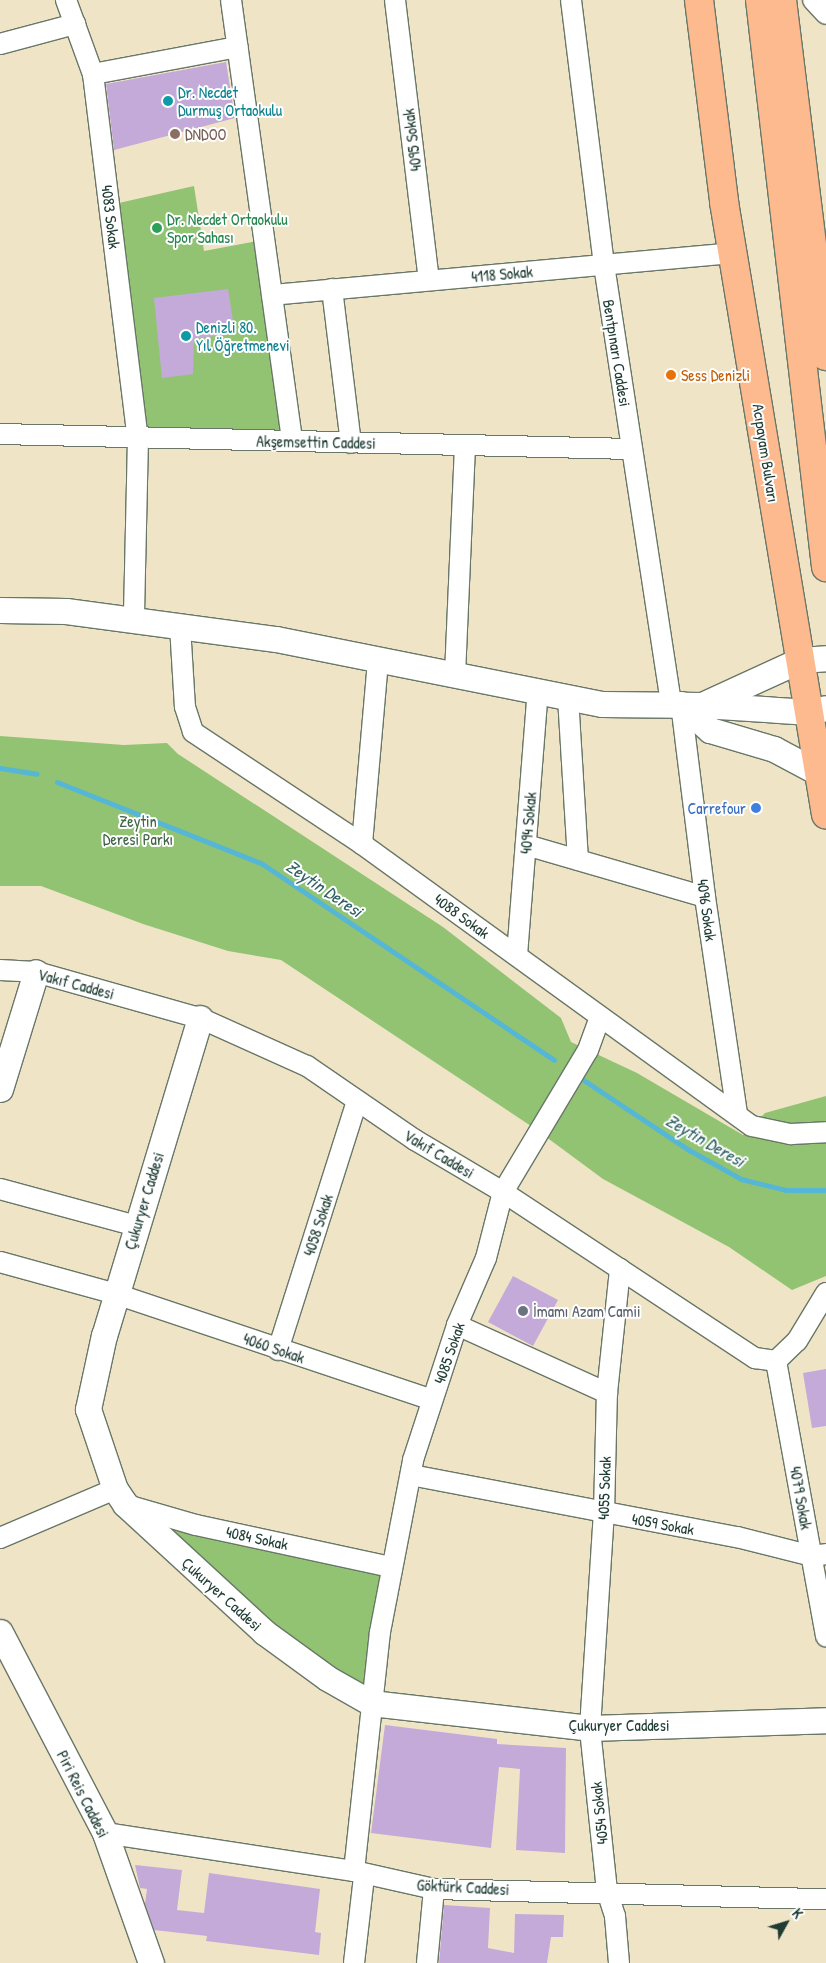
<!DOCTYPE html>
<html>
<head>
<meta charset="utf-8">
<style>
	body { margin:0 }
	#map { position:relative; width:826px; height:1963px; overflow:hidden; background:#f0e4c7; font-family:"Patrick Hand",sans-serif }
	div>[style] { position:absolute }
	.green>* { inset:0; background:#91c373 }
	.stream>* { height:5px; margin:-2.5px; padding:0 2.5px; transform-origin:2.5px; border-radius:2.5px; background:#56b6d5 }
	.building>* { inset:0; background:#c4aad8 }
	.roads { filter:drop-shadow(1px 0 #687767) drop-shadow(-1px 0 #687767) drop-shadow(0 1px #687767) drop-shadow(0 -1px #687767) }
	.minor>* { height:20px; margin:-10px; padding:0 10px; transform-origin:10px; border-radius:10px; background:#fff }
	.tertiary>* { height:25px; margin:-12.5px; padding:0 12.5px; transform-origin:12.5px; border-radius:12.5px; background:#fff }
	.primary>* { height:28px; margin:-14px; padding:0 14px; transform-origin:14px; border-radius:14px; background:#fcba8e }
	.dots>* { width:14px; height:14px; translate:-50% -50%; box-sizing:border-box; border:2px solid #fff; border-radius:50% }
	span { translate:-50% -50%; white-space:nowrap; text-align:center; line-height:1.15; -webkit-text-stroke:4px #fff; paint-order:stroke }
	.culture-label { font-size:16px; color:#0d838f }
	.left { translate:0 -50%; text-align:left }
	.education-label { font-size:16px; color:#785e54 }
	.street-label { font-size:16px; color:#1f3d34 }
	.leisure-label { font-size:16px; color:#27864d }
	.food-label { font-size:16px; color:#c56008 }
	.shop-label { font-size:16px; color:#366cbe }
	.right { translate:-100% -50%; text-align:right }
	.park-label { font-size:16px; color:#416547 }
	.worship-label { font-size:16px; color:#5b616d }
	.water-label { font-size:18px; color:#306164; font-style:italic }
	.north { position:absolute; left:761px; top:1898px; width:50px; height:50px; -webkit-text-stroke:4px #fff; paint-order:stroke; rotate:51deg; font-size:14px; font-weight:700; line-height:20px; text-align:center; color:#1f3d34 }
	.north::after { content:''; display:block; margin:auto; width:18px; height:22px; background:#1f3d34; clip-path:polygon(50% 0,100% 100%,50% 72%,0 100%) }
</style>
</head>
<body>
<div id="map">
	<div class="green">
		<div style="clip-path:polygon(194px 186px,204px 251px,257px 241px,283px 432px,144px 434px,110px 205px)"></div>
		<div style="clip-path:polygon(0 736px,124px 745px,167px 743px,178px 754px,443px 927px,561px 1018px,571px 1042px,637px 1073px,743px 1135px,765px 1113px,826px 1096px,826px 1276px,792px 1290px,729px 1247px,603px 1179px,534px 1128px,281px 960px,228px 951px,143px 924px,41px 886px,0 886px)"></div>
		<div style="clip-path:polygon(152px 1517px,384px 1573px,367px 1683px,363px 1689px,247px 1606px)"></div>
	</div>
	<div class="stream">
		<div style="left:0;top:768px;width:37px;rotate:9deg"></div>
		<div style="left:57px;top:782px;width:219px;rotate:21.7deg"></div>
		<div style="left:261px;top:863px;width:353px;rotate:33.9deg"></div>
		<div style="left:582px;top:1079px;width:128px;rotate:33.6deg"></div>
		<div style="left:689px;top:1150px;width:60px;rotate:29.1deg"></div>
		<div style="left:741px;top:1179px;width:46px;rotate:13.7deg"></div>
		<div style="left:786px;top:1190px;width:40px"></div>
	</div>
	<div class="building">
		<div style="clip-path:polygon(226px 62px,235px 118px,114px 150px,106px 84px)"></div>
		<div style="clip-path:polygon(228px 289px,235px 333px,194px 339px,193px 374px,162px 378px,154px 298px)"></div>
		<div style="clip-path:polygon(513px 1276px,558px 1300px,533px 1346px,488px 1322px)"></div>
		<div style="clip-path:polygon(826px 1369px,826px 1426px,812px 1428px,803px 1373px)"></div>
		<div style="clip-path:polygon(385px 1725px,497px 1739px,497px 1744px,566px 1748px,565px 1853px,516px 1850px,520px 1769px,499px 1767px,491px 1848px,371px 1833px)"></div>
		<div style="clip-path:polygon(135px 1865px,182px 1870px,177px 1910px,204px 1913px,209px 1873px,320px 1889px,315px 1932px,321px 1933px,319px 1955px,206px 1941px,207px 1936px,154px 1930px,145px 1904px,147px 1889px,140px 1888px)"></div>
		<div style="clip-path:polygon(444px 1905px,490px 1908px,488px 1948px,514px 1953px,515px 1914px,564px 1915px,563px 1937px,551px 1937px,547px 1963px,439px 1963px)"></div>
	</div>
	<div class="roads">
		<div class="minor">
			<div style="left:66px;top:0;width:79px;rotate:70deg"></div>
			<div style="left:93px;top:74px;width:367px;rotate:83deg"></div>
			<div style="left:138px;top:438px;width:182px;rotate:91.3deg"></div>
			<div style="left:231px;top:0;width:445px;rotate:82.1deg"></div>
			<div style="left:395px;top:0;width:282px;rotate:83.1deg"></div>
			<div style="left:571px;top:0;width:267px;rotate:82.9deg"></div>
			<div style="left:604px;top:265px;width:444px;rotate:81.3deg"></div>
			<div style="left:813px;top:0;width:19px;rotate:47deg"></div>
			<div style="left:0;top:44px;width:78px;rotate:-14.9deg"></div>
			<div style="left:93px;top:74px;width:147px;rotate:-10.6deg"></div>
			<div style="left:332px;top:289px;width:155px;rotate:83deg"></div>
			<div style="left:272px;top:295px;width:463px;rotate:-5.2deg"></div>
			<div style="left:0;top:434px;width:632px;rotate:1.36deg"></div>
			<div style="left:180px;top:626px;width:81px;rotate:86.5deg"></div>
			<div style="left:185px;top:707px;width:26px;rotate:72deg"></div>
			<div style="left:193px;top:732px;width:203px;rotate:33.5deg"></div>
			<div style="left:362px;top:844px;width:481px;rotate:35.9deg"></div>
			<div style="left:752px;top:1126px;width:40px;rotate:12deg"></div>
			<div style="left:791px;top:1134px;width:35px;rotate:-3deg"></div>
			<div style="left:455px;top:675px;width:229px;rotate:-87.5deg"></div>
			<div style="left:568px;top:697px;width:163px;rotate:86.5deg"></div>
			<div style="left:681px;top:704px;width:194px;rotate:82.9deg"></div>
			<div style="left:705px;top:897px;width:220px;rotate:81.6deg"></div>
			<div style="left:362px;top:844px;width:185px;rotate:-85deg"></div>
			<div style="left:526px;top:845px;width:186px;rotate:16.2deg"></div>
			<div style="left:517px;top:955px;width:265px;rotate:-85.5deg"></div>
			<div style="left:0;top:970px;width:36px;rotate:3deg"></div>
			<div style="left:36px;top:972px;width:170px;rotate:15.7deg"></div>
			<div style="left:200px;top:1018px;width:117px;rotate:24.2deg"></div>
			<div style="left:307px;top:1066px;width:131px;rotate:34.4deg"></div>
			<div style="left:415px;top:1140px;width:102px;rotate:30.6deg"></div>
			<div style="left:503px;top:1192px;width:302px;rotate:33.4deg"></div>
			<div style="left:755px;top:1358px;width:21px;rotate:8deg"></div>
			<div style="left:776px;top:1361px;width:29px;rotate:-44deg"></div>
			<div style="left:797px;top:1341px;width:56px;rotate:-58.9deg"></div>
			<div style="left:0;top:1189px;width:141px;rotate:15.2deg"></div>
			<div style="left:0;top:1262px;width:120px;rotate:15.4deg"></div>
			<div style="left:116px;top:1294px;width:333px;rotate:18.5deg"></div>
			<div style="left:457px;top:1325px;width:165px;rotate:24.4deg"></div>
			<div style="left:278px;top:1350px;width:261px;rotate:-72.4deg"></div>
			<div style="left:776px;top:1361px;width:280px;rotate:79.7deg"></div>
			<div style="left:411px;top:1475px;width:332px;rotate:10.8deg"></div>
			<div style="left:737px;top:1537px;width:77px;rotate:14.2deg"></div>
			<div style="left:812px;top:1556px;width:14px;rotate:-8deg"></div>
			<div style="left:127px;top:1505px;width:72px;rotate:16.2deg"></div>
			<div style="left:196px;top:1525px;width:198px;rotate:12.2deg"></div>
			<div style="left:0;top:1538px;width:125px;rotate:-23.1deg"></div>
			<div style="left:105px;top:1833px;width:252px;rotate:8.7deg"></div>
			<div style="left:354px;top:1871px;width:82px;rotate:12.7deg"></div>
			<div style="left:434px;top:1889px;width:392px;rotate:1.5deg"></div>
			<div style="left:354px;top:1871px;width:240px;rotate:-83.8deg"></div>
			<div style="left:380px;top:1632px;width:175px;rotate:-79.1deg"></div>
			<div style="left:413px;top:1460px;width:142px;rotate:-71.9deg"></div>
			<div style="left:457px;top:1325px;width:73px;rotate:-66.6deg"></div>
			<div style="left:486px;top:1258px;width:68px;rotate:-75.6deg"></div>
			<div style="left:503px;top:1192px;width:165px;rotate:-59.1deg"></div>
			<div style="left:588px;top:1050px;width:35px;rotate:-70deg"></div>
			<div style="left:354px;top:1963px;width:88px;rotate:-83.4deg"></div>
			<div style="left:427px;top:1963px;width:74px;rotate:-84.6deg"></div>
			<div style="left:619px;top:1963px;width:47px;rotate:-94.9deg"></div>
			<div style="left:615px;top:1916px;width:26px;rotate:-108deg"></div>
			<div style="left:607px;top:1891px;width:164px;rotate:-96deg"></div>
			<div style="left:590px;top:1728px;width:215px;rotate:-86.3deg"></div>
			<div style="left:604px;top:1513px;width:120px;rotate:-88.6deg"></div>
			<div style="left:607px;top:1393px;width:125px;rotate:-84deg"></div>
		</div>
		<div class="tertiary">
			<div style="left:0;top:610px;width:66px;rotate:0.9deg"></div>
			<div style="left:66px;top:611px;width:212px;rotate:7.6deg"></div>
			<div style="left:276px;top:639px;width:332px;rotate:11.3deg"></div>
			<div style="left:602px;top:704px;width:100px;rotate:0.6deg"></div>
			<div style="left:702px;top:705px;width:107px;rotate:3.7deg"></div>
			<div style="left:809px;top:712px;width:17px;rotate:-13deg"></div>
			<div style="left:681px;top:704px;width:39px;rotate:42deg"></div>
			<div style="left:710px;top:730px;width:67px;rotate:16.5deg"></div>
			<div style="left:774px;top:749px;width:51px;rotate:28.1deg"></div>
			<div style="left:704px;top:704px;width:106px;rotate:-24.6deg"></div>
			<div style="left:800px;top:660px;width:26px;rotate:-4deg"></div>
			<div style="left:200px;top:1018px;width:331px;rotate:106.8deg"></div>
			<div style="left:104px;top:1335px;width:76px;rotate:102.2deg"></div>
			<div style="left:88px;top:1409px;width:84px;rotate:71.4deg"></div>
			<div style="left:115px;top:1489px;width:18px;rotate:56deg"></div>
			<div style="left:125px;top:1504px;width:189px;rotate:42.6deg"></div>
			<div style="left:264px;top:1632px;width:78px;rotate:36.1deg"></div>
			<div style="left:327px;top:1678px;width:51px;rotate:29.6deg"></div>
			<div style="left:371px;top:1703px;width:220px;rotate:6.5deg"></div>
			<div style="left:590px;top:1728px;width:236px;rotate:-1.9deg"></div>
			<div style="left:0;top:1089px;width:122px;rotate:-72.9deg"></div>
			<div style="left:0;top:1632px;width:227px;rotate:62.4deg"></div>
			<div style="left:105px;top:1833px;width:138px;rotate:70.5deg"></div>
		</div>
		<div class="primary">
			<div style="left:699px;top:0;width:204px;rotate:82.9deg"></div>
			<div style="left:724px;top:202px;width:621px;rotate:80.55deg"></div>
			<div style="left:760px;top:0;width:571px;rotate:83.36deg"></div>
			<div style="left:782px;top:0;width:359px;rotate:83deg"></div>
		</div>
	</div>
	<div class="dots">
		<div style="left:168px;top:101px;background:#0f9aa8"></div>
		<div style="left:175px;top:134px;background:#8d6e63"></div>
		<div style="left:157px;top:228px;background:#2e9e5b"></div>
		<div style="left:186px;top:336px;background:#0f9aa8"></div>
		<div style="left:671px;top:375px;background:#e8710a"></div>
		<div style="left:756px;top:808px;background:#3f7fe0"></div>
		<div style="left:523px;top:1311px;background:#6b7280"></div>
	</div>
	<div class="culture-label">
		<span class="left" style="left:178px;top:101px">Dr. Necdet<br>Durmuş Ortaokulu</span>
		<span class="left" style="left:196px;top:336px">Denizli 80.<br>Yıl Öğretmenevi</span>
	</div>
	<div class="education-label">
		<span class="left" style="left:185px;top:134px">DNDOO</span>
	</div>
	<div class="street-label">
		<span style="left:412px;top:140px;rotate:-97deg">4095 Sokak</span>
		<span style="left:111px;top:217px;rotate:83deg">4083 Sokak</span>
		<span style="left:502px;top:274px;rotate:-5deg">4118 Sokak</span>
		<span style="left:617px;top:353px;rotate:81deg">Bentpınarı Caddesi</span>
		<span style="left:316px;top:442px;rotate:1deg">Akşemsettin Caddesi</span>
		<span style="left:766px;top:453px;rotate:81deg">Acıpayam Bulvarı</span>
		<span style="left:528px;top:823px;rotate:-85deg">4094 Sokak</span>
		<span style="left:707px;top:910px;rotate:82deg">4096 Sokak</span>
		<span style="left:462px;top:916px;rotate:36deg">4088 Sokak</span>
		<span style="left:76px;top:984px;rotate:15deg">Vakıf Caddesi</span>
		<span style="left:439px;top:1154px;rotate:31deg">Vakıf Caddesi</span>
		<span style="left:144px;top:1201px;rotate:-73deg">Çukuryer Caddesi</span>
		<span style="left:318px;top:1225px;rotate:-72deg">4058 Sokak</span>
		<span style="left:274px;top:1348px;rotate:19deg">4060 Sokak</span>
		<span style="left:449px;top:1353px;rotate:-71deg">4085 Sokak</span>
		<span style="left:604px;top:1488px;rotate:-88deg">4055 Sokak</span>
		<span style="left:801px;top:1498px;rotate:80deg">4079 Sokak</span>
		<span style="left:663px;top:1524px;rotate:10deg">4059 Sokak</span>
		<span style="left:257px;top:1538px;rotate:12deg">4084 Sokak</span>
		<span style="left:222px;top:1594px;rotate:42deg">Çukuryer Caddesi</span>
		<span style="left:619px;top:1725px">Çukuryer Caddesi</span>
		<span style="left:83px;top:1794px;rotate:63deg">Piri Reis Caddesi</span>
		<span style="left:599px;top:1813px;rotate:-96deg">4054 Sokak</span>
		<span style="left:463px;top:1887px;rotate:3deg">Göktürk Caddesi</span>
	</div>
	<div class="leisure-label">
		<span class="left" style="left:167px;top:228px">Dr. Necdet Ortaokulu<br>Spor Sahası</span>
	</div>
	<div class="food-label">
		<span class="left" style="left:681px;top:375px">Sess Denizli</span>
	</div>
	<div class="shop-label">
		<span class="right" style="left:746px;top:808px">Carrefour</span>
	</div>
	<div class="park-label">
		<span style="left:138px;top:830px">Zeytin<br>Deresi Parkı</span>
	</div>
	<div class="worship-label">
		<span class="left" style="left:533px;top:1311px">İmamı Azam Camii</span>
	</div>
	<div class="water-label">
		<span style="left:324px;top:889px;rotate:34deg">Zeytin Deresi</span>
		<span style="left:705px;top:1141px;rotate:30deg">Zeytin Deresi</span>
	</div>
	<div class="north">K</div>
</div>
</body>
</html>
